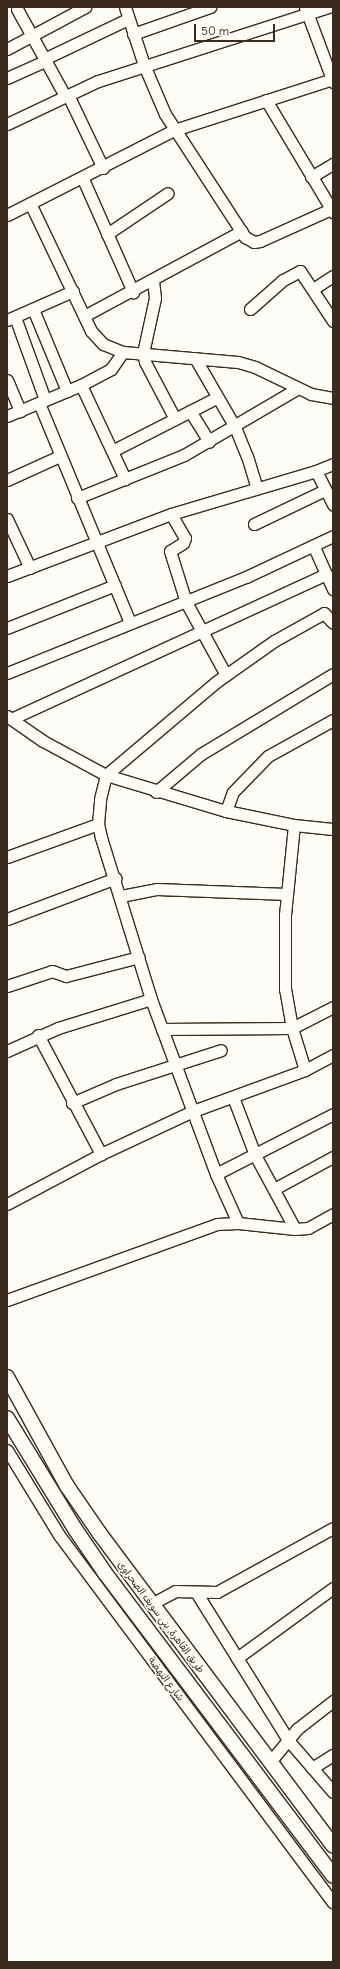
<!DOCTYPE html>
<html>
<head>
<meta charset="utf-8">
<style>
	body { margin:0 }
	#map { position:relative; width:340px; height:1969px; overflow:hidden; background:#fdfcf7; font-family:Delius,"Playpen Sans Arabic",sans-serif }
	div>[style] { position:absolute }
	.roads { filter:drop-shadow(1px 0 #3b2a1e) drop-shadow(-1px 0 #3b2a1e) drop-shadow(0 1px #3b2a1e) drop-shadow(0 -1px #3b2a1e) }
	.minor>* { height:11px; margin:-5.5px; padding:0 5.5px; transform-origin:5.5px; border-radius:5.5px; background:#fdfcf7 }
	.major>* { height:14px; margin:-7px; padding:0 7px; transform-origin:7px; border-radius:7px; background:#fdfcf7 }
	span { translate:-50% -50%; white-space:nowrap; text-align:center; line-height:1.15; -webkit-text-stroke:3px #fdfcf7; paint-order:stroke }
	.street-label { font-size:10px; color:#3b2a1e }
	.frame { position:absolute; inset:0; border:8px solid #3b2a1e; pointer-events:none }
	.scale { position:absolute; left:194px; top:24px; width:81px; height:18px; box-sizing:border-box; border:2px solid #3b2a1e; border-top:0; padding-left:5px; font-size:12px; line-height:14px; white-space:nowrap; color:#3b2a1e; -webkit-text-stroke:3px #fdfcf7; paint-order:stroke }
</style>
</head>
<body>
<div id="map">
	<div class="roads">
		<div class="minor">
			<div style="left:125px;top:7px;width:61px;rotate:71.9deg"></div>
			<div style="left:144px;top:65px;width:53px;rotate:66.8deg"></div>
			<div style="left:165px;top:114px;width:147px;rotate:57deg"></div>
			<div style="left:245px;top:237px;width:10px;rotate:29deg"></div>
			<div style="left:254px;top:242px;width:6px;rotate:-9deg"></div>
			<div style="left:260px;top:241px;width:78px;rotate:-24.3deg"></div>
			<div style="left:305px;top:7px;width:80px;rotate:69.5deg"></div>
			<div style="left:17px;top:9px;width:99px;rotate:61.1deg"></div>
			<div style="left:133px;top:34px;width:82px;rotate:-19.3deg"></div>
			<div style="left:7px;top:49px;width:89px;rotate:-28.3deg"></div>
			<div style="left:44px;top:59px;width:93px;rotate:-25.5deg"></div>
			<div style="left:7px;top:78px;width:42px;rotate:-24.1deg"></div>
			<div style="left:68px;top:95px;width:81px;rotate:64.4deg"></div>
			<div style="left:266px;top:100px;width:131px;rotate:59.1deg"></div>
			<div style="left:7px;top:124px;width:101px;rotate:-25.3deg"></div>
			<div style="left:98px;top:81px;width:243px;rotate:-17.8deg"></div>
			<div style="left:311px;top:177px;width:26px;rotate:-31deg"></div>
			<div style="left:83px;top:179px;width:124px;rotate:66.1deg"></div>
			<div style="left:30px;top:203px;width:142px;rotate:64.5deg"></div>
			<div style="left:91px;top:331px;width:18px;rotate:47deg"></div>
			<div style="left:103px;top:344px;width:22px;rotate:22deg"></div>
			<div style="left:123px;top:352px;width:115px;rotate:5deg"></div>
			<div style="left:238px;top:362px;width:18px;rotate:16deg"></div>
			<div style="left:255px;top:367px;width:62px;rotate:25.7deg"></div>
			<div style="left:311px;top:394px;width:22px;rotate:10deg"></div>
			<div style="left:7px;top:215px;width:187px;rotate:-27deg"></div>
			<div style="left:174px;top:130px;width:167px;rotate:-17.8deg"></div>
			<div style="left:107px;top:234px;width:73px;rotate:-33.9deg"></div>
			<div style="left:153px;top:281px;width:17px;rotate:83deg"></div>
			<div style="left:155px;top:298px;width:56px;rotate:102.3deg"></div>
			<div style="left:143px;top:353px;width:9px;rotate:77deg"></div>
			<div style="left:145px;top:362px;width:64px;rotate:62.2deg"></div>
			<div style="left:313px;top:289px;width:24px;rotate:-33deg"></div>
			<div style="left:33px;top:309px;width:89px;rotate:67.5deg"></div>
			<div style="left:250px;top:309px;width:44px;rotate:-41.3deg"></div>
			<div style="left:283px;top:280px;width:19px;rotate:-28deg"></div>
			<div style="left:300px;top:271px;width:60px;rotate:56.6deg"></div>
			<div style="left:84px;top:316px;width:179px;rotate:-28.3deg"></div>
			<div style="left:15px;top:317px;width:88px;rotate:70.1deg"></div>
			<div style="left:7px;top:320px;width:72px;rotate:-23.7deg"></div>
			<div style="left:195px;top:358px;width:80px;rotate:59.9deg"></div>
			<div style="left:235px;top:427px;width:31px;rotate:68deg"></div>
			<div style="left:247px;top:456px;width:34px;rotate:73deg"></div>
			<div style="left:7px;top:380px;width:34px;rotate:67deg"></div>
			<div style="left:81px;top:385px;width:104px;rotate:64.9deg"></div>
			<div style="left:39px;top:403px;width:238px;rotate:67.5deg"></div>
			<div style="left:190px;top:411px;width:36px;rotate:58deg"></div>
			<div style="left:7px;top:416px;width:80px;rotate:-22.7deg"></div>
			<div style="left:81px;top:385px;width:34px;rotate:-28deg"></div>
			<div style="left:111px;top:369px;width:21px;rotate:-55deg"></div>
			<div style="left:114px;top:450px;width:114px;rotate:-27deg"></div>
			<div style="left:333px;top:464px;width:18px;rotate:158deg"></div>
			<div style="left:316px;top:471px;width:38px;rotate:63deg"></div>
			<div style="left:7px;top:480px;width:58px;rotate:-24.4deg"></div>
			<div style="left:77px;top:498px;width:115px;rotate:-21.9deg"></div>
			<div style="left:184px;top:455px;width:132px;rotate:-30.4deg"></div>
			<div style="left:171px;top:514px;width:28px;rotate:60deg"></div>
			<div style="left:185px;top:538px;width:5px;rotate:112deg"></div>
			<div style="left:183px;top:543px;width:15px;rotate:148deg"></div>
			<div style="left:170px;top:551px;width:53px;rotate:72.6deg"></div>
			<div style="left:186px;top:602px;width:83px;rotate:61.3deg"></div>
			<div style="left:7px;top:519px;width:54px;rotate:64.9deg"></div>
			<div style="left:254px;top:524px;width:79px;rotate:-25.6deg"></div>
			<div style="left:326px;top:574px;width:17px;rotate:65deg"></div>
			<div style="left:7px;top:576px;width:175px;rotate:-20.7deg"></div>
			<div style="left:171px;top:514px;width:151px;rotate:-16.5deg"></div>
			<div style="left:7px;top:628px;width:116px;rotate:-21.7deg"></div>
			<div style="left:7px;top:673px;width:258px;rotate:-21.9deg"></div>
			<div style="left:246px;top:577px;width:96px;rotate:-25.2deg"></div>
			<div style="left:7px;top:716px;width:44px;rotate:34.8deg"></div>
			<div style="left:43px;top:741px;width:72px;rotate:28.4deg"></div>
			<div style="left:106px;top:775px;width:125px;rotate:16.7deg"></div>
			<div style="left:226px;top:811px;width:69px;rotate:11.6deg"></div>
			<div style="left:294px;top:825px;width:39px;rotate:6deg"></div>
			<div style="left:11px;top:719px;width:347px;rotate:-24.7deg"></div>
			<div style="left:326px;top:574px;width:30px;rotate:-114deg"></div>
			<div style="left:156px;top:792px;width:59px;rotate:-40.2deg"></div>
			<div style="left:201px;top:754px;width:154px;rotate:-31.2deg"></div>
			<div style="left:226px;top:811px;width:20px;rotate:-70deg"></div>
			<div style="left:233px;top:792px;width:50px;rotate:-45.8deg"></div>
			<div style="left:268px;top:756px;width:74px;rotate:-29deg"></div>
			<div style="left:7px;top:857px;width:97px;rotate:-19.9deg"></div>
			<div style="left:121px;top:896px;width:37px;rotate:-11deg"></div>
			<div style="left:157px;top:889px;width:130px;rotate:2.2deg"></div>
			<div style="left:7px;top:919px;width:116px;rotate:-20.6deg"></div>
			<div style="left:7px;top:986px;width:47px;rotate:-18.4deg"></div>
			<div style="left:52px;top:971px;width:15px;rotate:20deg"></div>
			<div style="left:66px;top:976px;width:75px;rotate:-14.6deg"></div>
			<div style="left:162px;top:1029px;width:130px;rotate:-0.4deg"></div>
			<div style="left:292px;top:1028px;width:46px;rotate:-27.1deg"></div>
			<div style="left:38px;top:1035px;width:135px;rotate:62.1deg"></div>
			<div style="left:7px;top:1051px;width:56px;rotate:-24.3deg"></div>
			<div style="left:58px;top:1028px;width:97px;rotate:-17.3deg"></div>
			<div style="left:305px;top:1070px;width:32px;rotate:-28deg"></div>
			<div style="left:233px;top:1097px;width:62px;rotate:69.2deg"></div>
			<div style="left:255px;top:1155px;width:84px;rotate:61.6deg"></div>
			<div style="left:72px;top:1103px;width:48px;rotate:-23.4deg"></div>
			<div style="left:116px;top:1084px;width:110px;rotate:-17.9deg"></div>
			<div style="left:216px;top:1174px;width:131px;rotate:-27.1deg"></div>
			<div style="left:274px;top:1189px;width:67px;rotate:-28.5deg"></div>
			<div style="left:7px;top:1204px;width:106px;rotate:-28deg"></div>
			<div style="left:101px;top:1154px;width:102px;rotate:-25.1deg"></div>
			<div style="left:193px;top:1111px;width:119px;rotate:-20.1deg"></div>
			<div style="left:305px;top:1070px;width:44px;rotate:-107.2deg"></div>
			<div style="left:292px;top:1028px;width:40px;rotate:-100deg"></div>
			<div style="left:285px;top:989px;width:74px;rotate:-90deg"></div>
			<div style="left:285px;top:915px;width:90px;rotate:-84.3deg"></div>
			<div style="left:238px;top:1223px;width:54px;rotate:-114.2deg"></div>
			<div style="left:216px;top:1174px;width:187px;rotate:-110.4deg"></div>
			<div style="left:151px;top:999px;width:170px;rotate:-107.2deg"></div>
			<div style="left:101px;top:837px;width:13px;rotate:-103deg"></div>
			<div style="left:98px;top:824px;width:25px;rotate:-85deg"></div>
			<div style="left:100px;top:799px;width:25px;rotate:-76deg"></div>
			<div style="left:106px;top:775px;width:144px;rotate:-40.2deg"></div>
			<div style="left:216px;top:682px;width:71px;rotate:-35.3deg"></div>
			<div style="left:274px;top:641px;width:57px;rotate:-29.2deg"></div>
			<div style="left:324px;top:613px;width:13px;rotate:48deg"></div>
			<div style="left:7px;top:1300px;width:223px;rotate:-19.9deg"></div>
			<div style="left:217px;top:1224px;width:21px;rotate:-3deg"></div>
			<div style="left:238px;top:1223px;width:57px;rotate:6deg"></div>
			<div style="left:295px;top:1229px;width:13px;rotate:-4deg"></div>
			<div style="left:308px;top:1228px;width:29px;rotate:-29deg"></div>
			<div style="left:7px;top:1450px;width:100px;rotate:58.5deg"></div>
			<div style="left:59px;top:1535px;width:458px;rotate:53.3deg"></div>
			<div style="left:196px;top:1592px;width:174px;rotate:58.1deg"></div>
			<div style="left:288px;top:1740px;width:69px;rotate:49.1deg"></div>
			<div style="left:151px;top:1604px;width:27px;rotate:-28deg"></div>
			<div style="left:175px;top:1591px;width:42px;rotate:1.4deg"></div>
			<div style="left:217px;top:1592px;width:132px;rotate:-28.9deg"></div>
			<div style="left:237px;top:1658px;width:119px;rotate:-36.1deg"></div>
			<div style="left:270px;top:1762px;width:43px;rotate:-50.7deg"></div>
			<div style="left:297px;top:1729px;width:46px;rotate:-37.9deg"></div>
			<div style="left:312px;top:1768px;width:25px;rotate:-32deg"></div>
		</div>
		<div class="major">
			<div style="left:7px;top:1377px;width:124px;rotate:61.2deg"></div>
			<div style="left:67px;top:1486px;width:58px;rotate:55.5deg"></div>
			<div style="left:100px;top:1534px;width:389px;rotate:53.2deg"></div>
			<div style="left:7px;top:1418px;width:130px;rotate:58.5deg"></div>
			<div style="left:75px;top:1529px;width:53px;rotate:55.7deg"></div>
			<div style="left:105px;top:1573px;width:379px;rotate:53deg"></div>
		</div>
	</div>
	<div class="street-label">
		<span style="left:161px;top:1617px;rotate:53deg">طريق القاهرة, بنى سويف الصحراوى</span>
		<span style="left:166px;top:1679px;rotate:53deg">شارع النهضة</span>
	</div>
	<div class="frame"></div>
	<div class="scale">50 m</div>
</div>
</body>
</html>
